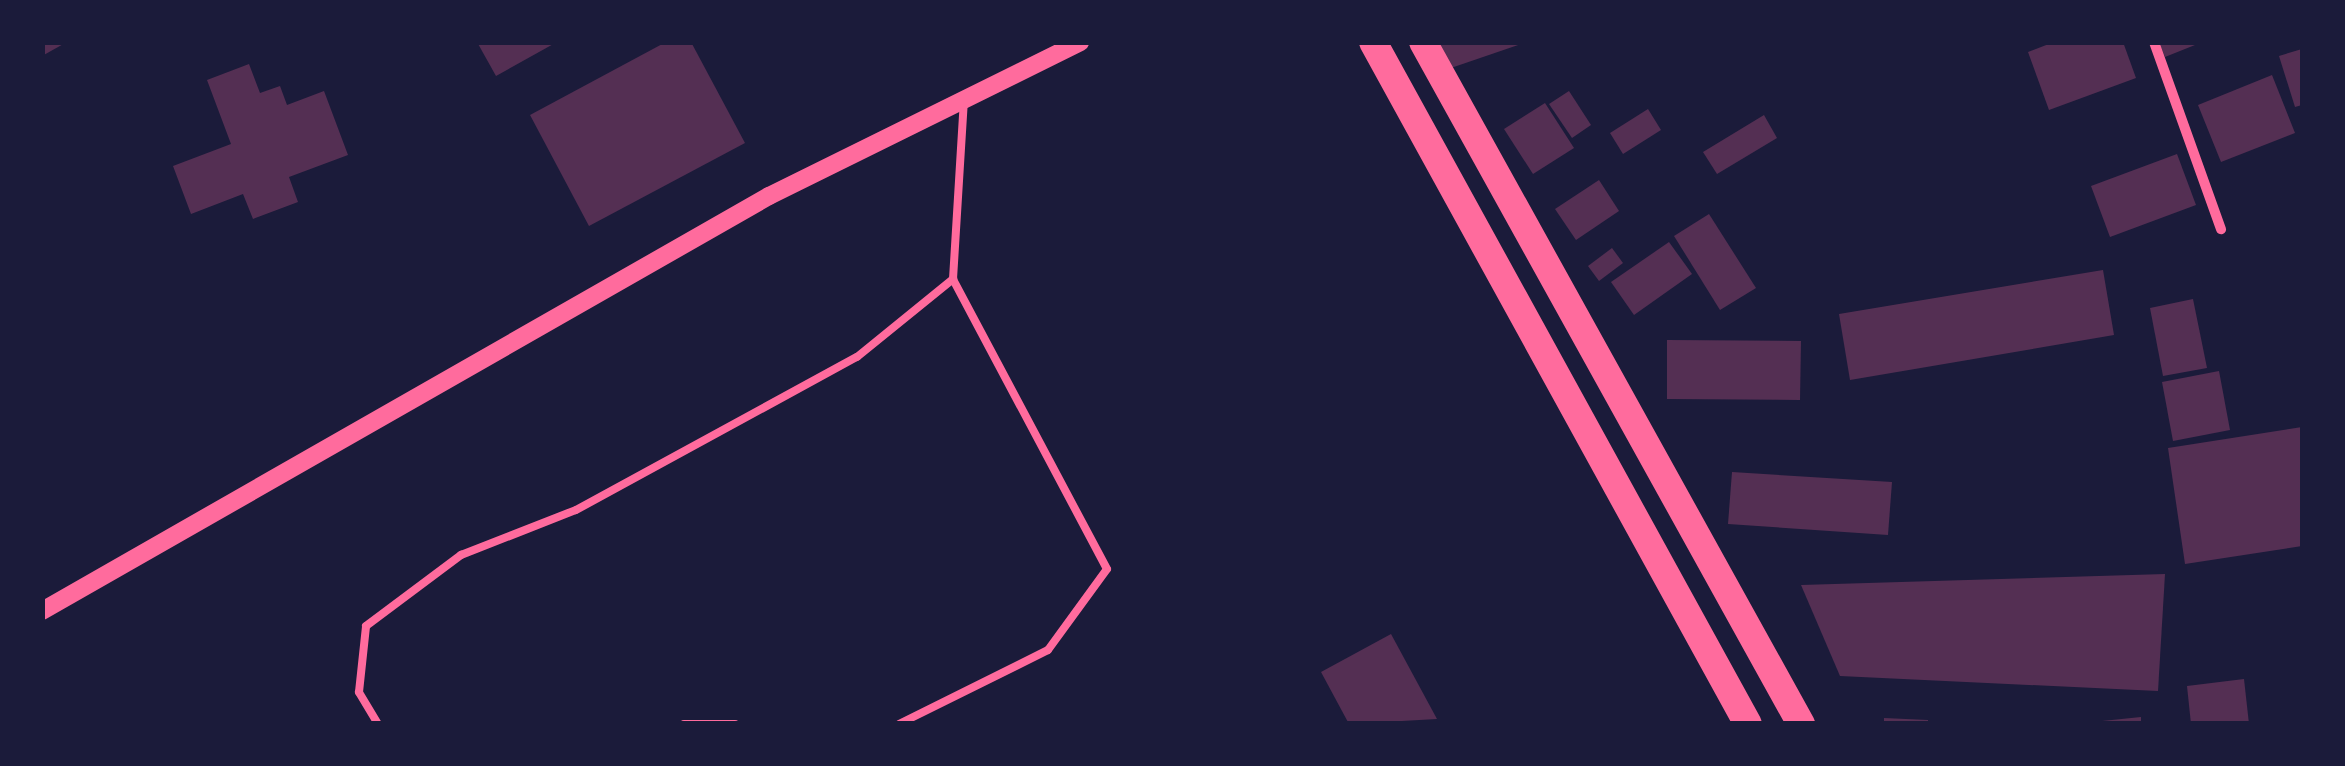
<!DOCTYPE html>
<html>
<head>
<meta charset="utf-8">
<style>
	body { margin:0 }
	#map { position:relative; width:2345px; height:766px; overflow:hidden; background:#1b1b3a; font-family:"Space Grotesk",sans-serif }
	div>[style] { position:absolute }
	.building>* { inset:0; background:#542f53 }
	.service>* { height:8px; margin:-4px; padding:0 4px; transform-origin:4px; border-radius:4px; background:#ff6b9d }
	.minor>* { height:10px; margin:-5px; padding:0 5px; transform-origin:5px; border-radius:5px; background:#ff6b9d }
	.tertiary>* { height:18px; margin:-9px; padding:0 9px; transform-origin:9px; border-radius:9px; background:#ff6b9d }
	.trunk>* { height:28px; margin:-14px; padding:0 14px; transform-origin:14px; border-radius:14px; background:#ff6b9d }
	span { translate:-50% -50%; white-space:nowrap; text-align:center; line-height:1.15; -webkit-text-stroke:10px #1b1b3a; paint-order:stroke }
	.frame { position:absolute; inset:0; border:45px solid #1b1b3a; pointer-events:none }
</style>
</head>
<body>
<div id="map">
	<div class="building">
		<div style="clip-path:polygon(42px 42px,67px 42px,42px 56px)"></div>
		<div style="clip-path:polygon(477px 42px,557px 42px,496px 76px)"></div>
		<div style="clip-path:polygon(666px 42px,691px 42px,745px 143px,589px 226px,530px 115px)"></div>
		<div style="clip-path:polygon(1439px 42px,1524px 42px,1524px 43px,1448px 69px)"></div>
		<div style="clip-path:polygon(2054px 42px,2123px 42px,2136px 78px,2049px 110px,2028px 52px)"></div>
		<div style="clip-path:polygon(2159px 42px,2200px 42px,2200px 43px,2165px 57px)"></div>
		<div style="clip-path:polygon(2302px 49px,2302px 105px,2295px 107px,2279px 56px)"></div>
		<div style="clip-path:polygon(249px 64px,260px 93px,280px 86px,287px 105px,324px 91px,348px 155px,289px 177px,298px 202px,253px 219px,243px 194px,191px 214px,173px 166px,231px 144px,207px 80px)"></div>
		<div style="clip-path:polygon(2272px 75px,2295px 133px,2221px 162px,2198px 105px)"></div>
		<div style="clip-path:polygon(1569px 91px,1591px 125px,1572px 138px,1549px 104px)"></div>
		<div style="clip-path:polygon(1545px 103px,1574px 148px,1533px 174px,1504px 129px)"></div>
		<div style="clip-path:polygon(1648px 109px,1661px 130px,1623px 154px,1610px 133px)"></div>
		<div style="clip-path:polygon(1764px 115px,1777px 138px,1717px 174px,1703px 152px)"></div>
		<div style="clip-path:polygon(2177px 154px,2196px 205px,2110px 237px,2091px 186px)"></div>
		<div style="clip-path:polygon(1599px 180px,1619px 211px,1576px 240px,1555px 209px)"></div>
		<div style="clip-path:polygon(1709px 214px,1756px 288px,1720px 310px,1674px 236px)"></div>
		<div style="clip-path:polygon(1669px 242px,1692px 274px,1634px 315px,1611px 282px)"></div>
		<div style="clip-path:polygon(1612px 248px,1623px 263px,1599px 281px,1588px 266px)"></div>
		<div style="clip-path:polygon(2103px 270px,2114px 335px,1850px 380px,1839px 314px)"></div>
		<div style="clip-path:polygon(2193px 299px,2207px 368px,2163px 376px,2150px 308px)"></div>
		<div style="clip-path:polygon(1667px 340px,1801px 341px,1800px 400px,1667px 399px)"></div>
		<div style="clip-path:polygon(2219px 371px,2230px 430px,2173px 441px,2162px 382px)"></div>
		<div style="clip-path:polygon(2302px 427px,2302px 546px,2185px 564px,2168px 448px)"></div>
		<div style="clip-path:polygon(1732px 472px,1892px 482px,1888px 535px,1728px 524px)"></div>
		<div style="clip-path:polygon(2165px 574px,2158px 691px,1840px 676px,1801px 585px)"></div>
		<div style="clip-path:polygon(1391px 634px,1437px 719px,1349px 724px,1321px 672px)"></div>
		<div style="clip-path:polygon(2244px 679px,2249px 724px,2191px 724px,2187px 686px)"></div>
		<div style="clip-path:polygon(2141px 717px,2141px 724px,2103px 724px,2102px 721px)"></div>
		<div style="clip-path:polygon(1884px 718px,1928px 720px,1928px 724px,1884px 724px)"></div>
	</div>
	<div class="service">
		<div style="left:378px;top:724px;width:37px;rotate:-121deg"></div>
		<div style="left:359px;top:692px;width:66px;rotate:-83.9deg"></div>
		<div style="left:366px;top:626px;width:119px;rotate:-36.8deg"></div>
		<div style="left:461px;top:555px;width:123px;rotate:-21.4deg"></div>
		<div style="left:576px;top:510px;width:320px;rotate:-28.6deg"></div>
		<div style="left:857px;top:357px;width:124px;rotate:-39.1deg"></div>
		<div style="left:684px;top:724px;width:51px"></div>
		<div style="left:899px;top:724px;width:166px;rotate:-26.4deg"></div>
		<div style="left:1048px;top:650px;width:100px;rotate:-53.9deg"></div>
		<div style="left:1107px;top:569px;width:328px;rotate:-118deg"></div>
		<div style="left:953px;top:279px;width:179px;rotate:-86.5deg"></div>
	</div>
	<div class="minor">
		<div style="left:2154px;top:42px;width:199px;rotate:70.3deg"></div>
	</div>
	<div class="tertiary">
		<div style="left:42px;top:611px;width:837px;rotate:-29.72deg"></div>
		<div style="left:769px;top:196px;width:347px;rotate:-26.3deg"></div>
	</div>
	<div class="trunk">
		<div style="left:1373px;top:42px;width:778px;rotate:61.2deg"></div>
		<div style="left:1423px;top:42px;width:780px;rotate:61deg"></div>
	</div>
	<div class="frame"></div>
</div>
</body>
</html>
